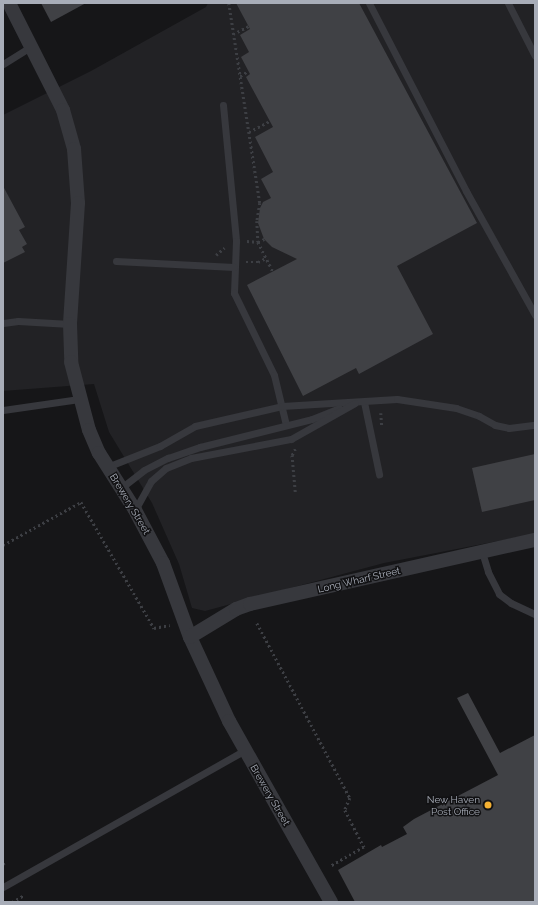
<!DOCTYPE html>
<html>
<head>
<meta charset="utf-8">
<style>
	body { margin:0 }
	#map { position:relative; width:538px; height:905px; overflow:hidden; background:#161618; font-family:Raleway,sans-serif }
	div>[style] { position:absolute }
	.built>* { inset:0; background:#222225 }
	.building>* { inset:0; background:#404145 }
	.path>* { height:2.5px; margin-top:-1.25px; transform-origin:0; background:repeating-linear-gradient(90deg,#3d3f44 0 2px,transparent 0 5px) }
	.service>* { height:7px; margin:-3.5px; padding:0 3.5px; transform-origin:3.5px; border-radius:3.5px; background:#37383d }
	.minor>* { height:14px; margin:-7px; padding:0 7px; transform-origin:7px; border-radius:7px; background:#37383d }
	.dots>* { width:11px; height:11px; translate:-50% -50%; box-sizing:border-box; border:2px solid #111113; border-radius:50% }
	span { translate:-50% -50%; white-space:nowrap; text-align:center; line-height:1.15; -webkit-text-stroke:3px #111113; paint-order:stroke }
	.street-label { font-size:10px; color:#a8adb8 }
	.poi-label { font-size:10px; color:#a8adb8 }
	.right { translate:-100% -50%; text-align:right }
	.frame { position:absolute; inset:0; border:4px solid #a8adb8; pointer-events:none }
</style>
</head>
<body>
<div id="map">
	<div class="built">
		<div style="clip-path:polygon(208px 3px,535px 3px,535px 534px,384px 563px,205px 611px,192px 608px,179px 564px,152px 503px,109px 432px,94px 384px,3px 391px,3px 115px,91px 71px,206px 7px)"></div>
	</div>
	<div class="building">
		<div style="clip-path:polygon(41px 3px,86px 3px,51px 22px)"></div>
		<div style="clip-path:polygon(236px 3px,359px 3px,477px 223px,397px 266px,433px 334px,359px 374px,356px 368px,303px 396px,247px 285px,297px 259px,272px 247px,264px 239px,258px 223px,260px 208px,263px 202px,271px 198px,261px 179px,273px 172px,255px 137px,273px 127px,246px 77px,250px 74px,241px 57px,249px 52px,240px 35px,250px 29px)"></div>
		<div style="clip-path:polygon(3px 186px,25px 227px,19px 230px,27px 244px,22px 247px,25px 252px,3px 263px)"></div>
		<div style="clip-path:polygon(535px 454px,535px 500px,482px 512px,472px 468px)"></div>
		<div style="clip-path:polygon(468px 693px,500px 753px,535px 735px,535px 902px,355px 902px,338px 870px,381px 845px,382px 847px,407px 834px,403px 827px,414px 819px,498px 775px,457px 698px)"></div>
	</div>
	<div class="path">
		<div style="left:229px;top:3px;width:202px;rotate:81.2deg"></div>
		<div style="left:260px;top:203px;width:18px;rotate:99deg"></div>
		<div style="left:257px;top:221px;width:21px;rotate:87deg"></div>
		<div style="left:258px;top:242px;width:34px;rotate:63deg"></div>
		<div style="left:233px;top:34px;width:18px;rotate:-27deg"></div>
		<div style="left:240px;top:76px;width:9px;rotate:-32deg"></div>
		<div style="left:249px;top:132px;width:24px;rotate:-28deg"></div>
		<div style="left:247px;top:241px;width:11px;rotate:5deg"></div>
		<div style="left:258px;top:242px;width:7px;rotate:-27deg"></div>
		<div style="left:216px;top:255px;width:11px;rotate:-41deg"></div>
		<div style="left:246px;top:262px;width:12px"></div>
		<div style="left:258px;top:262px;width:9px;rotate:-27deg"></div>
		<div style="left:381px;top:413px;width:14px;rotate:86deg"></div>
		<div style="left:295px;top:492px;width:37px;rotate:-95deg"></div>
		<div style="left:292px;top:455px;width:7px;rotate:-63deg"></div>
		<div style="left:3px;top:545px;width:89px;rotate:-28.9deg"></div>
		<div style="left:81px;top:502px;width:146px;rotate:59.9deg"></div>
		<div style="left:154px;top:628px;width:16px;rotate:-11deg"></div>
		<div style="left:257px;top:623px;width:198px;rotate:62deg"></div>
		<div style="left:350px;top:798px;width:13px;rotate:113deg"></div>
		<div style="left:345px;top:810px;width:42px;rotate:62.8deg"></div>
		<div style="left:364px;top:847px;width:39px;rotate:150deg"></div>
		<div style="left:3px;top:864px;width:3px;rotate:-45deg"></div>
		<div style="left:12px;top:902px;width:14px;rotate:-30deg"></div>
	</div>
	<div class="service">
		<div style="left:369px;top:3px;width:212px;rotate:62.7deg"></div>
		<div style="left:466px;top:191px;width:142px;rotate:60.9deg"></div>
		<div style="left:508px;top:3px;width:59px;rotate:63deg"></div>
		<div style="left:3px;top:64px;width:34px;rotate:-32deg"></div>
		<div style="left:223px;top:105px;width:137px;rotate:84.5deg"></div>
		<div style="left:236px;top:241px;width:52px;rotate:92.2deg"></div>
		<div style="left:234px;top:293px;width:91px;rotate:64deg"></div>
		<div style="left:274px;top:375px;width:51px;rotate:76.5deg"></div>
		<div style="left:116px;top:261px;width:118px;rotate:2.9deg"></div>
		<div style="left:3px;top:323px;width:15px;rotate:-8deg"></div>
		<div style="left:18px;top:321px;width:52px;rotate:3.3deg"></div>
		<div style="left:364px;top:402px;width:74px;rotate:78.2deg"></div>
		<div style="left:3px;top:410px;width:77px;rotate:-8.2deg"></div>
		<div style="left:107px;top:467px;width:57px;rotate:-21.6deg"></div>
		<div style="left:160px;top:446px;width:40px;rotate:-29.7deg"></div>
		<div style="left:195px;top:426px;width:89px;rotate:-12.9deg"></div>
		<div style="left:282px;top:406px;width:115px;rotate:-3.5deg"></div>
		<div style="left:397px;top:399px;width:60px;rotate:8.7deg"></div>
		<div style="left:456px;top:408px;width:24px;rotate:19deg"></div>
		<div style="left:479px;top:416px;width:18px;rotate:29deg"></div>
		<div style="left:495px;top:425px;width:14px;rotate:12deg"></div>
		<div style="left:509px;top:428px;width:26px;rotate:-7deg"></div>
		<div style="left:121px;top:488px;width:29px;rotate:-38deg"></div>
		<div style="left:144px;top:470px;width:27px;rotate:-27deg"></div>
		<div style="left:168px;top:458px;width:34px;rotate:-19deg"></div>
		<div style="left:200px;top:447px;width:115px;rotate:-14deg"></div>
		<div style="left:312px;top:419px;width:29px;rotate:-22deg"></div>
		<div style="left:135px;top:510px;width:33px;rotate:-61deg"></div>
		<div style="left:151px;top:481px;width:20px;rotate:-41deg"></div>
		<div style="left:166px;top:468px;width:27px;rotate:-22deg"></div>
		<div style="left:191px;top:458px;width:102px;rotate:-10.8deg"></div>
		<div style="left:291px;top:439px;width:73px;rotate:-29.4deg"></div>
		<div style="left:482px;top:552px;width:21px;rotate:73deg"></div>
		<div style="left:488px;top:572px;width:25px;rotate:63deg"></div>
		<div style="left:499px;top:594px;width:15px;rotate:37deg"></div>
		<div style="left:511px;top:603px;width:26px;rotate:25deg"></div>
		<div style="left:3px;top:887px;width:278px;rotate:-29.5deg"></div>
	</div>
	<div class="minor">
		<div style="left:9px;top:3px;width:120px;rotate:63.2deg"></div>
		<div style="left:63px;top:110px;width:41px;rotate:74.2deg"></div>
		<div style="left:74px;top:149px;width:54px;rotate:85.8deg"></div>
		<div style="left:78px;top:203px;width:121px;rotate:93.8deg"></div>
		<div style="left:70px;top:324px;width:38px;rotate:88deg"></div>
		<div style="left:71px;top:362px;width:70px;rotate:75.2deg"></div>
		<div style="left:89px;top:430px;width:25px;rotate:67deg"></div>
		<div style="left:99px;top:453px;width:67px;rotate:57.7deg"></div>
		<div style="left:135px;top:510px;width:60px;rotate:62.2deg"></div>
		<div style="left:163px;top:563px;width:79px;rotate:70deg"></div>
		<div style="left:190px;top:637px;width:93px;rotate:65.1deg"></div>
		<div style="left:229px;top:721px;width:208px;rotate:60.6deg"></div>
		<div style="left:190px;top:637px;width:54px;rotate:-31.3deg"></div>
		<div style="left:236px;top:609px;width:15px;rotate:-20deg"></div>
		<div style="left:250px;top:604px;width:292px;rotate:-12.7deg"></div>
	</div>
	<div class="dots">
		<div style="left:488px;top:805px;background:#f4b032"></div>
	</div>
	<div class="street-label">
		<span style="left:130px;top:504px;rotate:59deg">Brewery Street</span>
		<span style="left:359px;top:580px;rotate:-13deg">Long Wharf Street</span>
		<span style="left:270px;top:795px;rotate:60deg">Brewery Street</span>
	</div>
	<div class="poi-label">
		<span class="right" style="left:480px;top:805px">New Haven<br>Post Office</span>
	</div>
	<div class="frame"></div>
</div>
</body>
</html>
